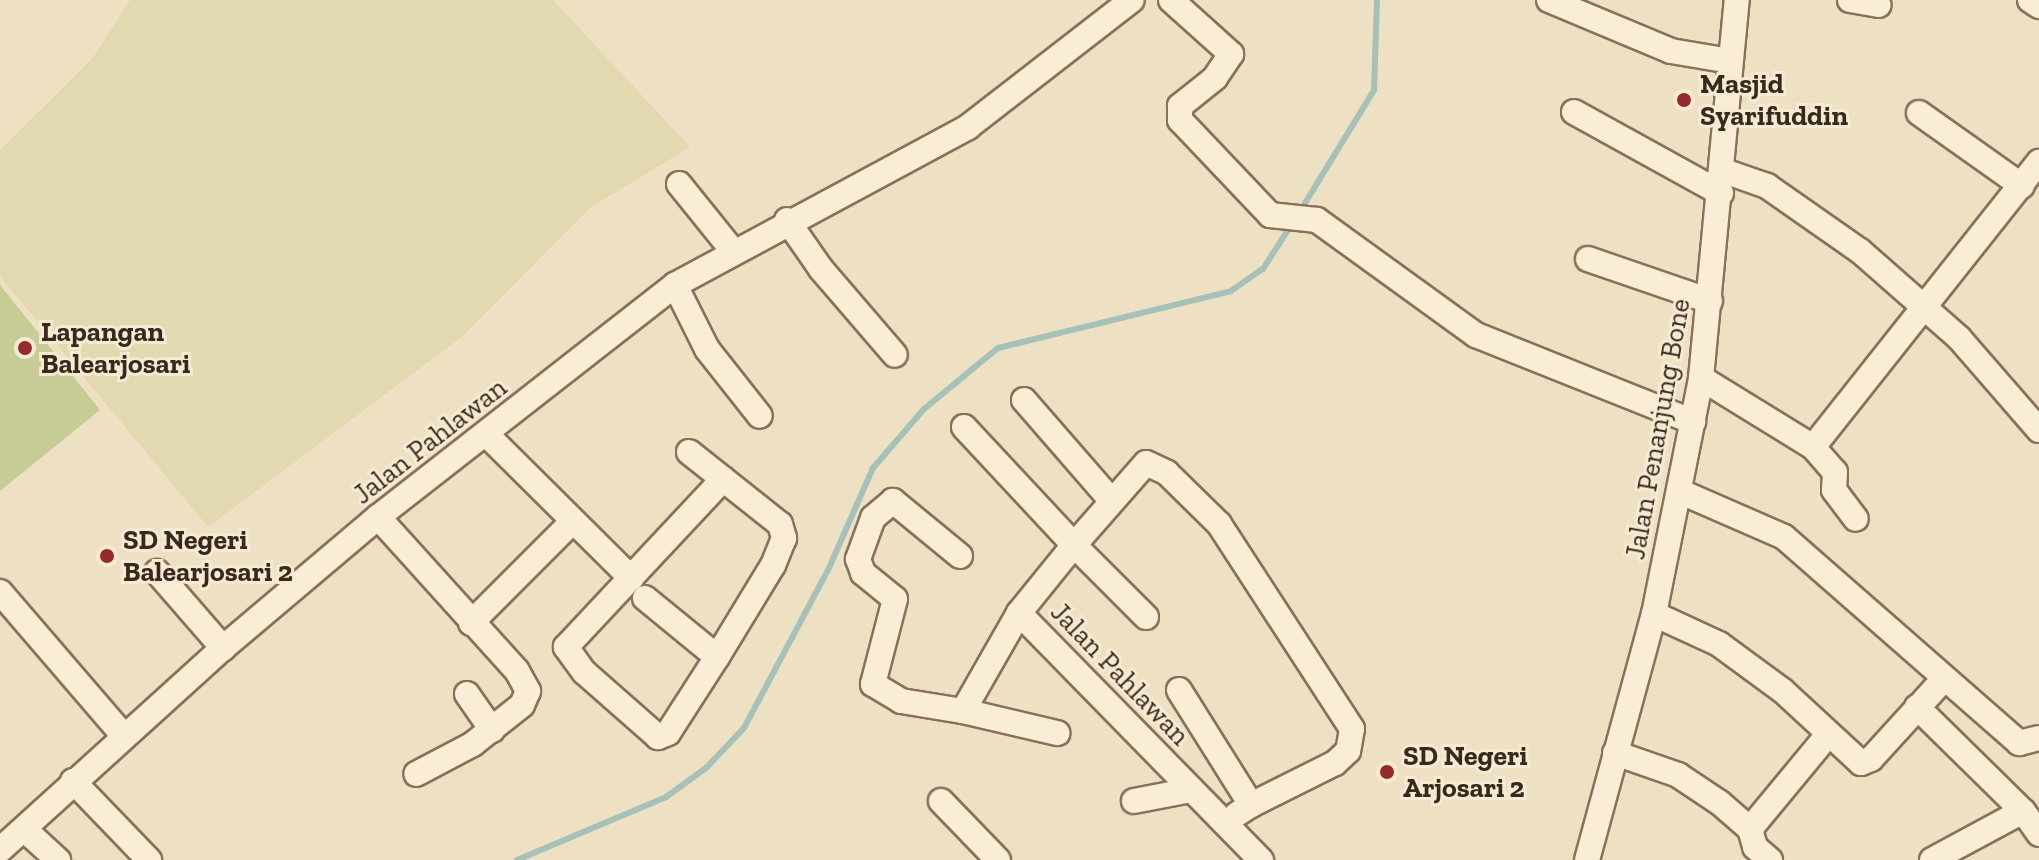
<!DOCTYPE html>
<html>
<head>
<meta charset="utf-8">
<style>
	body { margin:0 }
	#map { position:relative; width:2039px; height:860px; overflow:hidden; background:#eee0c3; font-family:"Zilla Slab",serif }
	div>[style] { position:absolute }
	.farmland>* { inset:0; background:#e3d9b0 }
	.green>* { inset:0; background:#c7cc97 }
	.stream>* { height:6px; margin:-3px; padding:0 3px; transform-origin:3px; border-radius:3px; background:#a5c1b8 }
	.roads { filter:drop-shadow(2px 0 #88715a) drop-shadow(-2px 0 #88715a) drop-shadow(0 2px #88715a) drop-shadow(0 -2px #88715a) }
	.minor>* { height:24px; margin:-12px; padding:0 12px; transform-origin:12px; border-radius:12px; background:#f9edd6 }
	.dots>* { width:22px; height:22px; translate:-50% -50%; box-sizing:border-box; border:4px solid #f5ead2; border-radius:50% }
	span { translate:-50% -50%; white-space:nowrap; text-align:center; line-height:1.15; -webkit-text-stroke:6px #f5ead2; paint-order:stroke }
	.poi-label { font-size:28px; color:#38291e; font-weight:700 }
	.left { translate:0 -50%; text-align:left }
	.street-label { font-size:28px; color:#38291e }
</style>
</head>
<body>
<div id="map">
	<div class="farmland">
		<div style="clip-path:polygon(130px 0,553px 0,690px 147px,590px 208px,463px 336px,208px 527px,0 276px,0 150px,92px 59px)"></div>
	</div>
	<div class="green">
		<div style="clip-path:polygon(0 285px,100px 410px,0 491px)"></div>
	</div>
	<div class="stream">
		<div style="left:1299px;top:213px;width:144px;rotate:-58.6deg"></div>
		<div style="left:1374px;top:90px;width:90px;rotate:-88.1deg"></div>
		<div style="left:517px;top:860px;width:162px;rotate:-22.9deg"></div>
		<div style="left:666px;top:797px;width:49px;rotate:-35.9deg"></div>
		<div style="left:706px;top:768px;width:55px;rotate:-46.5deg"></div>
		<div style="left:744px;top:728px;width:181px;rotate:-62deg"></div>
		<div style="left:829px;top:568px;width:109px;rotate:-66.3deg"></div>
		<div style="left:873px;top:468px;width:78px;rotate:-49.2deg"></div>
		<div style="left:924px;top:409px;width:96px;rotate:-39.5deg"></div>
		<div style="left:998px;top:348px;width:240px;rotate:-13.7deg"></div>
		<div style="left:1231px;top:291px;width:39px;rotate:-35deg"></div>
		<div style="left:1263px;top:269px;width:56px;rotate:-57.4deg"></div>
	</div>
	<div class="roads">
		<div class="minor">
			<div style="left:1171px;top:0;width:81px;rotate:42deg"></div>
			<div style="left:1231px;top:54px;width:29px;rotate:124deg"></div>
			<div style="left:1215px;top:78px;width:45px;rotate:141.3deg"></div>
			<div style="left:1180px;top:106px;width:14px;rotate:90deg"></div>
			<div style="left:1180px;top:120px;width:131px;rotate:46.5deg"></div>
			<div style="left:1270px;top:215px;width:47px;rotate:6.1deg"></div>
			<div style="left:1317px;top:220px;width:196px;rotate:35.9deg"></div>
			<div style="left:1476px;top:335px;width:234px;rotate:21.8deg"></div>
			<div style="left:1549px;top:0;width:132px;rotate:22.7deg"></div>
			<div style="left:1671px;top:51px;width:60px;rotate:9.6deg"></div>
			<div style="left:1850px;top:0;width:29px;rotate:10deg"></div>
			<div style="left:2030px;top:0;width:11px;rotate:34deg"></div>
			<div style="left:1574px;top:112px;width:168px;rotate:28.9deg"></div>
			<div style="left:1919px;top:113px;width:126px;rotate:35.3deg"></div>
			<div style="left:1724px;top:171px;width:46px;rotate:19.2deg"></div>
			<div style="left:1767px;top:186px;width:113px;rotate:35deg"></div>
			<div style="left:1860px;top:251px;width:132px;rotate:41.3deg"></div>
			<div style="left:1959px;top:338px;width:122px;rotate:49deg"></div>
			<div style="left:679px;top:184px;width:86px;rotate:51.1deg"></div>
			<div style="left:787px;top:220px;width:60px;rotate:55.2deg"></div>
			<div style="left:821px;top:269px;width:113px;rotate:49.3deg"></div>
			<div style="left:1588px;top:259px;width:129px;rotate:19deg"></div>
			<div style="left:675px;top:285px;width:72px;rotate:63.4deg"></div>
			<div style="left:707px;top:349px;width:85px;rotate:51.7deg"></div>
			<div style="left:1701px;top:378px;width:132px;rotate:31.6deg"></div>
			<div style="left:1813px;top:447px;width:33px;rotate:49deg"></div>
			<div style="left:1835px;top:472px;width:18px;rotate:93deg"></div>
			<div style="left:1834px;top:490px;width:36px;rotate:53deg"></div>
			<div style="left:1024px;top:400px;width:133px;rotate:49deg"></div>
			<div style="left:964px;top:427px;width:161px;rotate:47deg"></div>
			<div style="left:1074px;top:545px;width:87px;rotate:129deg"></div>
			<div style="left:1019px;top:613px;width:346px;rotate:45.6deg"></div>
			<div style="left:488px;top:436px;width:202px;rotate:44.8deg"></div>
			<div style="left:1813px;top:447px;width:364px;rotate:-51.6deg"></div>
			<div style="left:689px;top:452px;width:116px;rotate:38.4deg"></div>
			<div style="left:780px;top:524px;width:15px;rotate:74deg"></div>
			<div style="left:784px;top:538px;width:29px;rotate:112deg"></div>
			<div style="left:773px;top:565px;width:108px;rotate:121.3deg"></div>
			<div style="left:717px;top:657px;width:90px;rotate:122.8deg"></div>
			<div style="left:668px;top:733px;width:11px;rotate:158deg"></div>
			<div style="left:658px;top:737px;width:98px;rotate:-138.7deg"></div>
			<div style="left:584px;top:672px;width:31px;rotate:-126deg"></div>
			<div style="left:566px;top:647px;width:230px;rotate:-46.9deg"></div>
			<div style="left:1681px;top:492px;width:112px;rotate:23.6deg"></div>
			<div style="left:1784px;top:537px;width:313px;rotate:41.2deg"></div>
			<div style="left:2019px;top:743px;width:21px;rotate:-14deg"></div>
			<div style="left:378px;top:517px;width:207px;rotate:47.9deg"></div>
			<div style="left:517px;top:671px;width:23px;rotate:61deg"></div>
			<div style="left:528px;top:691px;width:15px;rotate:113deg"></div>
			<div style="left:522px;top:705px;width:63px;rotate:141.5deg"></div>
			<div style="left:473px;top:744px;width:64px;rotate:152.2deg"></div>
			<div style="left:960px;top:556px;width:87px;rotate:-140.6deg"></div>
			<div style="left:893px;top:501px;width:26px;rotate:140deg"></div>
			<div style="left:873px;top:518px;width:44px;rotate:110.1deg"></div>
			<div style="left:858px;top:559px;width:15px;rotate:70deg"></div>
			<div style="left:863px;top:573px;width:41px;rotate:39.1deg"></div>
			<div style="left:895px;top:599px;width:88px;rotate:104.5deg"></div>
			<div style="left:873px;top:684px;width:33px;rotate:31deg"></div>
			<div style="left:901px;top:701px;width:63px;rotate:9.2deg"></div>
			<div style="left:157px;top:572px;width:101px;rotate:49deg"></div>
			<div style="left:0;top:592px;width:190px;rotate:49.3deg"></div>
			<div style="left:645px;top:598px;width:93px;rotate:39.3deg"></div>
			<div style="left:1019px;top:613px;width:113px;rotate:119.7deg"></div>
			<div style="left:963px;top:711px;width:97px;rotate:13.2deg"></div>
			<div style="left:1654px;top:614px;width:72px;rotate:24.8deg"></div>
			<div style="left:1719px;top:644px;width:79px;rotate:36.3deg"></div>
			<div style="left:1783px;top:691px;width:106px;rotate:42.7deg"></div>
			<div style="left:1861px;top:763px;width:11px;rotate:-22deg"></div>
			<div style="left:1871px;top:759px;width:105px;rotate:-47.7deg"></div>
			<div style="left:1146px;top:617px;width:102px;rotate:-135deg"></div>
			<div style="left:1074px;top:545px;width:109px;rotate:-48.7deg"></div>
			<div style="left:1146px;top:463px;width:23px;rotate:25deg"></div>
			<div style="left:1167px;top:473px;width:73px;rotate:44.4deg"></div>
			<div style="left:1219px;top:524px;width:244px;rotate:57deg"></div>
			<div style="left:1352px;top:729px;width:22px;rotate:100deg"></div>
			<div style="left:1348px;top:751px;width:18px;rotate:137deg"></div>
			<div style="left:1335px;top:763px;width:94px;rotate:153.4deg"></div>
			<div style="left:471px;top:623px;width:143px;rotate:-45deg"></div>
			<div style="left:1179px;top:690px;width:136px;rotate:57.9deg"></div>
			<div style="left:1251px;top:805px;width:17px;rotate:147deg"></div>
			<div style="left:467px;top:694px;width:44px;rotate:55.2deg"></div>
			<div style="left:1917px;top:707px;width:148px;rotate:44.5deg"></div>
			<div style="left:2023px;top:811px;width:28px;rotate:55deg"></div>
			<div style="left:1615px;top:753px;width:67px;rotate:19.2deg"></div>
			<div style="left:1678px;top:775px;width:50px;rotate:33.7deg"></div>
			<div style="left:1720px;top:803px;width:40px;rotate:41deg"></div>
			<div style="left:1750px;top:829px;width:19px;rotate:74deg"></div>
			<div style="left:1755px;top:847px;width:20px;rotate:41deg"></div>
			<div style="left:73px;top:781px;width:110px;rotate:46.1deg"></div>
			<div style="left:941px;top:801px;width:82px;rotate:46deg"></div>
			<div style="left:1134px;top:801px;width:58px;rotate:-10.9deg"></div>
			<div style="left:1750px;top:829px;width:121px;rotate:-50.4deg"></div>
			<div style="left:25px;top:830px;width:45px;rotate:42.3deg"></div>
			<div style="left:0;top:850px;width:301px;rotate:-42.2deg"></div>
			<div style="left:223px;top:648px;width:203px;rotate:-40.2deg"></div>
			<div style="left:378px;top:517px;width:377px;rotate:-38deg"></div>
			<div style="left:675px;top:285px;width:333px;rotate:-28.3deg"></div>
			<div style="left:968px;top:127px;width:207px;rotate:-37.8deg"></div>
			<div style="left:1587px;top:860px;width:255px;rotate:-74.8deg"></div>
			<div style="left:1654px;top:614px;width:241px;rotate:-78.7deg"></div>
			<div style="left:1701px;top:378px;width:380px;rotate:-84.6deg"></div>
			<div style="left:1932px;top:860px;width:103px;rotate:-28.3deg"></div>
		</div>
	</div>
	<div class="dots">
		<div style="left:1684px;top:100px;background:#972a2e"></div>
		<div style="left:25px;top:348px;background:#972a2e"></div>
		<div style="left:107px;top:556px;background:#972a2e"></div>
		<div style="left:1387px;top:772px;background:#972a2e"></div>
	</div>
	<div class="poi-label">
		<span class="left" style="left:1700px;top:100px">Masjid<br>Syarifuddin</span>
		<span class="left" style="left:41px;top:348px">Lapangan<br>Balearjosari</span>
		<span class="left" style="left:123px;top:556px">SD Negeri<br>Balearjosari 2</span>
		<span class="left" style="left:1403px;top:772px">SD Negeri<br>Arjosari 2</span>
	</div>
	<div class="street-label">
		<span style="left:1658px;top:429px;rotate:-80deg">Jalan Penanjung Bone</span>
		<span style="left:430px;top:441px;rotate:-38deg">Jalan Pahlawan</span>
		<span style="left:1120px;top:674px;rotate:46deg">Jalan Pahlawan</span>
	</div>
</div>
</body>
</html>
